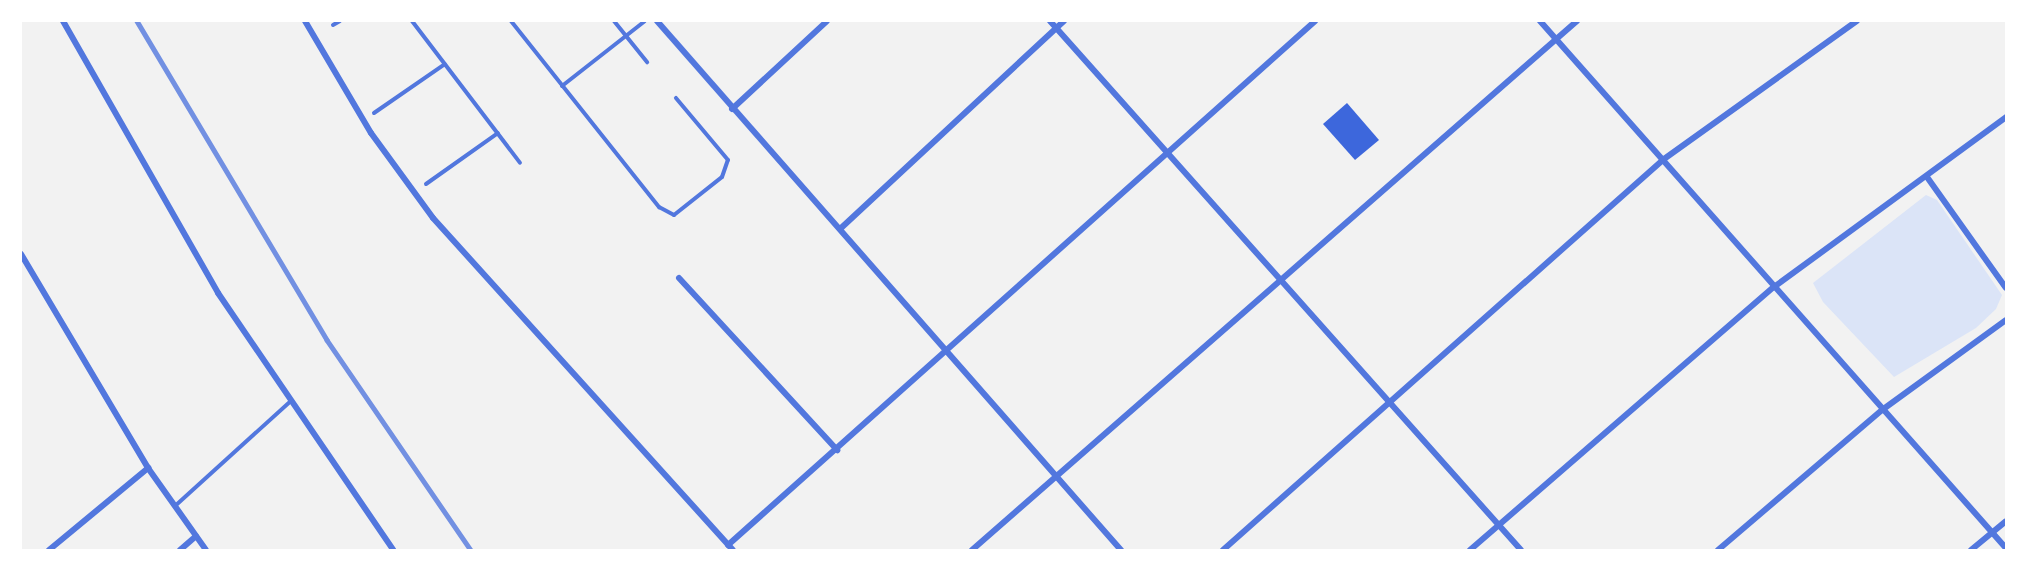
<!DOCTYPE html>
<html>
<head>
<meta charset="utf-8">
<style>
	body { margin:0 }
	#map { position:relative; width:2027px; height:571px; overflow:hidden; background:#f2f2f2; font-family:"Source Sans 3",sans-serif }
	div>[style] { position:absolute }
	.green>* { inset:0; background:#dbe4f7 }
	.building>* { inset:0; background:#3d67dc }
	.service>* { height:4px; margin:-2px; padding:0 2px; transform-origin:2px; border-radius:2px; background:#5277de }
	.minor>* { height:6px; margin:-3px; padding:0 3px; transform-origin:3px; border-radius:3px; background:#5277de }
	.rail>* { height:4.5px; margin:-2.25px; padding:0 2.25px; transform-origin:2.25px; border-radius:2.25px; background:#7290e2 }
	span { translate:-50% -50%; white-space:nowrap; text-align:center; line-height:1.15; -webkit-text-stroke:4.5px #fff; paint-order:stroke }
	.frame { position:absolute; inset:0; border:22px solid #fff; pointer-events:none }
</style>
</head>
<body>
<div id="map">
	<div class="green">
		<div style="clip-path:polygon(1926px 195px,1937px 200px,2002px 295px,1996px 309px,1976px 328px,1894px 377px,1823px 302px,1813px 283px)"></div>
	</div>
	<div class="building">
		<div style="clip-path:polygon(1347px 103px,1379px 140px,1355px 160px,1323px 124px)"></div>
	</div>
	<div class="service">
		<div style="left:412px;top:21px;width:178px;rotate:52.7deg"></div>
		<div style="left:511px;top:21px;width:238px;rotate:51.5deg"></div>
		<div style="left:659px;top:207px;width:17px;rotate:28deg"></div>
		<div style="left:674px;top:215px;width:61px;rotate:-38.4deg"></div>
		<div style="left:722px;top:177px;width:18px;rotate:-71deg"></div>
		<div style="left:728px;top:160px;width:81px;rotate:-130deg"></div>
		<div style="left:614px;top:21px;width:53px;rotate:51.2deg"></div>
		<div style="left:333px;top:25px;width:8px;rotate:-30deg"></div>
		<div style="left:562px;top:86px;width:105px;rotate:-38.1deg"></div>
		<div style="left:374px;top:113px;width:86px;rotate:-34.6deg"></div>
		<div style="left:426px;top:184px;width:88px;rotate:-35.3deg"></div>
		<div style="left:175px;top:506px;width:156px;rotate:-42.2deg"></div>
	</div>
	<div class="minor">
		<div style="left:63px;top:21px;width:313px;rotate:60.3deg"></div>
		<div style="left:218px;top:293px;width:311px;rotate:55.7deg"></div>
		<div style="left:305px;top:21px;width:130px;rotate:59.5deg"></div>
		<div style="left:371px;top:133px;width:105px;rotate:53.9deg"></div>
		<div style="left:433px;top:218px;width:447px;rotate:47.9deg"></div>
		<div style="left:657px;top:21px;width:704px;rotate:48.75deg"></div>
		<div style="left:1050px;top:21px;width:708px;rotate:48.32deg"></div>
		<div style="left:1540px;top:21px;width:703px;rotate:48.52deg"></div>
		<div style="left:732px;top:109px;width:129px;rotate:-42.8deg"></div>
		<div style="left:1927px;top:177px;width:136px;rotate:54.6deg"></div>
		<div style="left:840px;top:229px;width:306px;rotate:-42.9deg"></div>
		<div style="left:21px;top:254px;width:249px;rotate:59.3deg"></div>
		<div style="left:148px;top:468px;width:100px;rotate:54.7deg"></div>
		<div style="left:679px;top:278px;width:234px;rotate:47.4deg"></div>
		<div style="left:728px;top:545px;width:787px;rotate:-41.75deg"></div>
		<div style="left:49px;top:550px;width:129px;rotate:-39.6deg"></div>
		<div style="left:180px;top:550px;width:21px;rotate:-41deg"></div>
		<div style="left:972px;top:550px;width:804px;rotate:-41.17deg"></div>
		<div style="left:1223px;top:550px;width:589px;rotate:-41.56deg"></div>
		<div style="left:1664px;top:159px;width:237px;rotate:-35.6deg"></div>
		<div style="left:1470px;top:550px;width:402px;rotate:-40.9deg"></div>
		<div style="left:1774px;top:287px;width:288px;rotate:-36.2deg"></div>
		<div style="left:1718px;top:550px;width:216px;rotate:-40.5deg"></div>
		<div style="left:1882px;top:410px;width:153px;rotate:-36deg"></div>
		<div style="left:1971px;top:550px;width:45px;rotate:-39.6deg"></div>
	</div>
	<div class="rail">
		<div style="left:137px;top:21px;width:371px;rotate:59.2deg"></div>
		<div style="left:327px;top:340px;width:255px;rotate:55.6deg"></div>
	</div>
	<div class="frame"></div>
</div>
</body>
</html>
